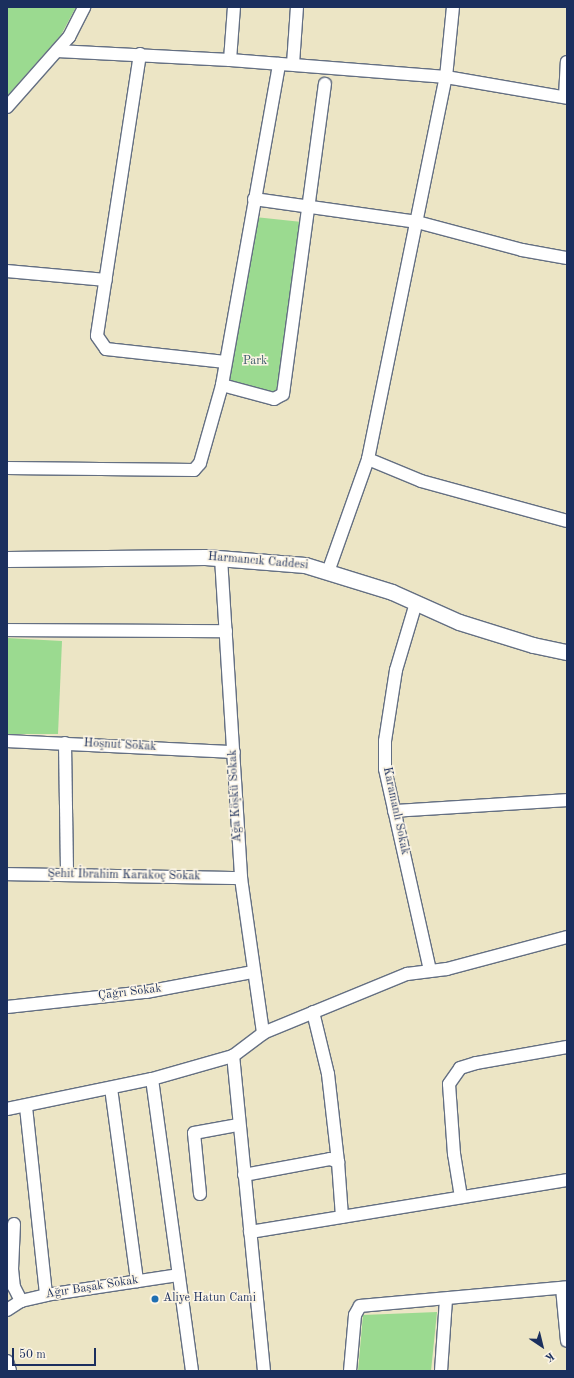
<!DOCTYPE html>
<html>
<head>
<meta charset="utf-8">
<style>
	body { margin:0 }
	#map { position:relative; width:574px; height:1378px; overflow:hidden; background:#ece5c5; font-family:"Old Standard TT",serif }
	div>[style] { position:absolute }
	.green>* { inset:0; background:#9bda90 }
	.roads { filter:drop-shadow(1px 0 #646f82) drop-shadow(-1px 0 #646f82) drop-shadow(0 1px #646f82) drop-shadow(0 -1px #646f82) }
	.minor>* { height:12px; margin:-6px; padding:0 6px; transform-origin:6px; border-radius:6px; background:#fff }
	.tertiary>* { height:15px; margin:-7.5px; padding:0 7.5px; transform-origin:7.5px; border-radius:7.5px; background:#fff }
	.dots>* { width:11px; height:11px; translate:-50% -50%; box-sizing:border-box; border:2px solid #fcf5e5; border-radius:50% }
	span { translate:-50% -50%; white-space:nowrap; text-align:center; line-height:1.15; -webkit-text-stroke:3px #fcf5e5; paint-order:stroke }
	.park-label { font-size:12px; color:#3b5a6a }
	.street-label { font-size:12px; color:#1b2f5e }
	.poi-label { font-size:12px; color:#1b2f5e }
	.left { translate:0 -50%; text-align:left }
	.frame { position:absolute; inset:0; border:8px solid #1b2f5e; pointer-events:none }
	.north { position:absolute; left:522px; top:1326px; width:40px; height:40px; -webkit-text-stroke:3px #fcf5e5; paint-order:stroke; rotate:145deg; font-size:11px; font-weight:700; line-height:16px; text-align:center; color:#1b2f5e }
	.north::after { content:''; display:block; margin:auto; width:14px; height:18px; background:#1b2f5e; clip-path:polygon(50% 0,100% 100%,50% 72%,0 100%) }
	.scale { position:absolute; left:12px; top:1348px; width:84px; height:18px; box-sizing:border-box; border:2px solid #1b2f5e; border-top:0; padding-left:5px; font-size:12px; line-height:14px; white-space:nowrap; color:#1b2f5e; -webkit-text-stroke:3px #fcf5e5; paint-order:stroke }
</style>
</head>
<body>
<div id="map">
	<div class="green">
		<div style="clip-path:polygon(7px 7px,76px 7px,61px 35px,7px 96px)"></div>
		<div style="clip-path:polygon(255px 217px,302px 222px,277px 388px,273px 394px,231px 384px,228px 374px)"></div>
		<div style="clip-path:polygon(7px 638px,62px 641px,58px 734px,7px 734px)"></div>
		<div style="clip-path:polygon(437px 1312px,431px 1371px,358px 1371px,363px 1315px)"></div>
	</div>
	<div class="roads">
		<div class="minor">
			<div style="left:57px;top:51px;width:173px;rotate:3deg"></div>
			<div style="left:230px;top:60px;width:217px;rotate:4.5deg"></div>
			<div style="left:446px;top:77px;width:123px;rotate:9.8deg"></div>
			<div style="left:140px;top:54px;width:285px;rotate:98.7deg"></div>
			<div style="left:97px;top:336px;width:16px;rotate:55deg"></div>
			<div style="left:106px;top:349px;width:120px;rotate:6.2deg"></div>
			<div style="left:230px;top:60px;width:53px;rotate:-85.7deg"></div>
			<div style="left:293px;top:64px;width:57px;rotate:-86deg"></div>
			<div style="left:565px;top:97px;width:35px;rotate:-87deg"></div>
			<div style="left:7px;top:107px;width:94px;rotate:-48.5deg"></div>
			<div style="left:69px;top:37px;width:34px;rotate:-63deg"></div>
			<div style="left:254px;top:199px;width:165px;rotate:8deg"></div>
			<div style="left:417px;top:222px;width:109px;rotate:14.9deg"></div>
			<div style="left:522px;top:250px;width:46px;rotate:10.1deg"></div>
			<div style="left:7px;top:271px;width:99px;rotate:5.2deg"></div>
			<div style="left:222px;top:385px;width:54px;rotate:15.1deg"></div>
			<div style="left:274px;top:399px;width:10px;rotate:-29deg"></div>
			<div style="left:283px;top:394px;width:313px;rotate:-82.3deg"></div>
			<div style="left:368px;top:459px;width:57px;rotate:22.5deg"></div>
			<div style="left:421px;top:481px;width:151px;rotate:15.3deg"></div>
			<div style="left:7px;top:468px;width:187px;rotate:0.6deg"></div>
			<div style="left:194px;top:470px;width:9px;rotate:-49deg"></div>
			<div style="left:200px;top:463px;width:81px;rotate:-74.2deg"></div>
			<div style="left:222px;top:385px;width:326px;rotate:-79.9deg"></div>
			<div style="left:221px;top:558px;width:321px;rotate:86.4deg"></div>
			<div style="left:241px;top:878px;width:157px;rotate:81.9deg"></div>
			<div style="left:328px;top:572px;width:120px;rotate:-70.5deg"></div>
			<div style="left:368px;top:459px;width:390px;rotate:-78.5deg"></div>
			<div style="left:446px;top:77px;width:70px;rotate:-84.3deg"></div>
			<div style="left:416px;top:603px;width:70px;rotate:106.6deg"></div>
			<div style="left:396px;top:670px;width:72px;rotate:98.8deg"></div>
			<div style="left:385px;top:741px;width:28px;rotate:90deg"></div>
			<div style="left:385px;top:769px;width:207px;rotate:77.4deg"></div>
			<div style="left:7px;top:630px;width:219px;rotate:0.3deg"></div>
			<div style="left:7px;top:741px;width:227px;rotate:2.8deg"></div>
			<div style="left:65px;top:743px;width:132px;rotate:89.1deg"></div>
			<div style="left:394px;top:811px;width:173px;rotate:-3.6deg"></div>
			<div style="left:7px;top:874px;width:234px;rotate:1deg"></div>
			<div style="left:7px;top:1007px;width:140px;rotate:-6.2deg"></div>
			<div style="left:146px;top:992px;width:109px;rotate:-10.6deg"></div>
			<div style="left:313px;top:1012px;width:64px;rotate:76.4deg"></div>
			<div style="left:328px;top:1074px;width:89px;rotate:83.5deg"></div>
			<div style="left:152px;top:1079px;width:295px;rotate:82.2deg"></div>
			<div style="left:111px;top:1088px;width:195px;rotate:82.3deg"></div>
			<div style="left:26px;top:1107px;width:189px;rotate:83.9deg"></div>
			<div style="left:7px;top:1109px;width:148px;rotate:-11.7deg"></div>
			<div style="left:152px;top:1079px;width:84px;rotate:-15.9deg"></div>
			<div style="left:244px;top:1175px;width:87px;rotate:-10.5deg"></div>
			<div style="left:330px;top:1159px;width:9px;rotate:21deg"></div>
			<div style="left:338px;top:1162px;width:55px;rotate:85.8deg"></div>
			<div style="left:200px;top:1194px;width:61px;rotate:-95.6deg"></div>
			<div style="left:194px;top:1133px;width:45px;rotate:-10.3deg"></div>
			<div style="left:461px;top:1197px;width:44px;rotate:-99.2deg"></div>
			<div style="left:454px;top:1154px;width:70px;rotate:-94.1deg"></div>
			<div style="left:449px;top:1084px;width:19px;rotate:-55deg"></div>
			<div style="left:460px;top:1068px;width:17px;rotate:-17deg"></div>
			<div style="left:476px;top:1063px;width:92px;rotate:-10deg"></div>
			<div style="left:14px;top:1224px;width:45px;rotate:92.5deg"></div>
			<div style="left:12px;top:1269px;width:18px;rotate:84deg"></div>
			<div style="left:14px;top:1287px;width:16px;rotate:63deg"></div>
			<div style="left:250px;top:1232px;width:321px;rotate:-9.3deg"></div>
			<div style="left:562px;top:1288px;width:53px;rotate:84.6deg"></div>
			<div style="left:7px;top:1310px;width:17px;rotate:-33deg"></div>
			<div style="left:21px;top:1301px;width:26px;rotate:-13deg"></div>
			<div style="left:46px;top:1295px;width:134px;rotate:-8.6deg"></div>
			<div style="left:7px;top:1361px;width:10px;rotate:73deg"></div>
			<div style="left:264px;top:1371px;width:317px;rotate:-95.6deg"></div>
			<div style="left:233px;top:1056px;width:38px;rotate:-37deg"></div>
			<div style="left:263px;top:1033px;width:156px;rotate:-22.3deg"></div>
			<div style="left:407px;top:974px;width:40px;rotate:-7.1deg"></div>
			<div style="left:447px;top:969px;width:124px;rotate:-14.9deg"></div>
			<div style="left:350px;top:1371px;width:56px;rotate:-84.9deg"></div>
			<div style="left:355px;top:1315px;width:10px;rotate:-61deg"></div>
			<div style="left:360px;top:1306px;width:208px;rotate:-5.2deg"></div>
			<div style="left:441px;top:1371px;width:72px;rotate:-86deg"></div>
		</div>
		<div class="tertiary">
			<div style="left:7px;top:559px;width:198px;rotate:-0.6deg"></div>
			<div style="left:205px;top:557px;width:100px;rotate:4.6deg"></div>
			<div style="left:305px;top:565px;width:91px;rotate:17.2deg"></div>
			<div style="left:392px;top:592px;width:73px;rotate:24.1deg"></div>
			<div style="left:459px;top:622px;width:77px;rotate:17.3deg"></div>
			<div style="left:533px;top:645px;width:35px;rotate:12deg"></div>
		</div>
	</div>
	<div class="dots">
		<div style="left:155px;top:1299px;background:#1f6fb2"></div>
	</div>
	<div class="park-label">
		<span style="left:255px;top:362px">Park</span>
	</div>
	<div class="street-label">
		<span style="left:258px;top:562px;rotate:5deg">Harmancık Caddesi</span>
		<span style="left:120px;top:746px;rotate:3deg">Hoşnut Sokak</span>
		<span style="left:236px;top:796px;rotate:-93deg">Ağa Köşkü Sokak</span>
		<span style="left:395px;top:811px;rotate:78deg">Karamanlı Sokak</span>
		<span style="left:124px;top:876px;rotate:1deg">Şehit İbrahim Karakoç Sokak</span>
		<span style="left:130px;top:993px;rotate:-7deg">Çağrı Sokak</span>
		<span style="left:92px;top:1288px;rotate:-9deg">Ağır Başak Sokak</span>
	</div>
	<div class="poi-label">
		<span class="left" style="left:163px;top:1299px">Aliye Hatun Cami</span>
	</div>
	<div class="frame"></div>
	<div class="north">K</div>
	<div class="scale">50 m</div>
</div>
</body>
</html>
